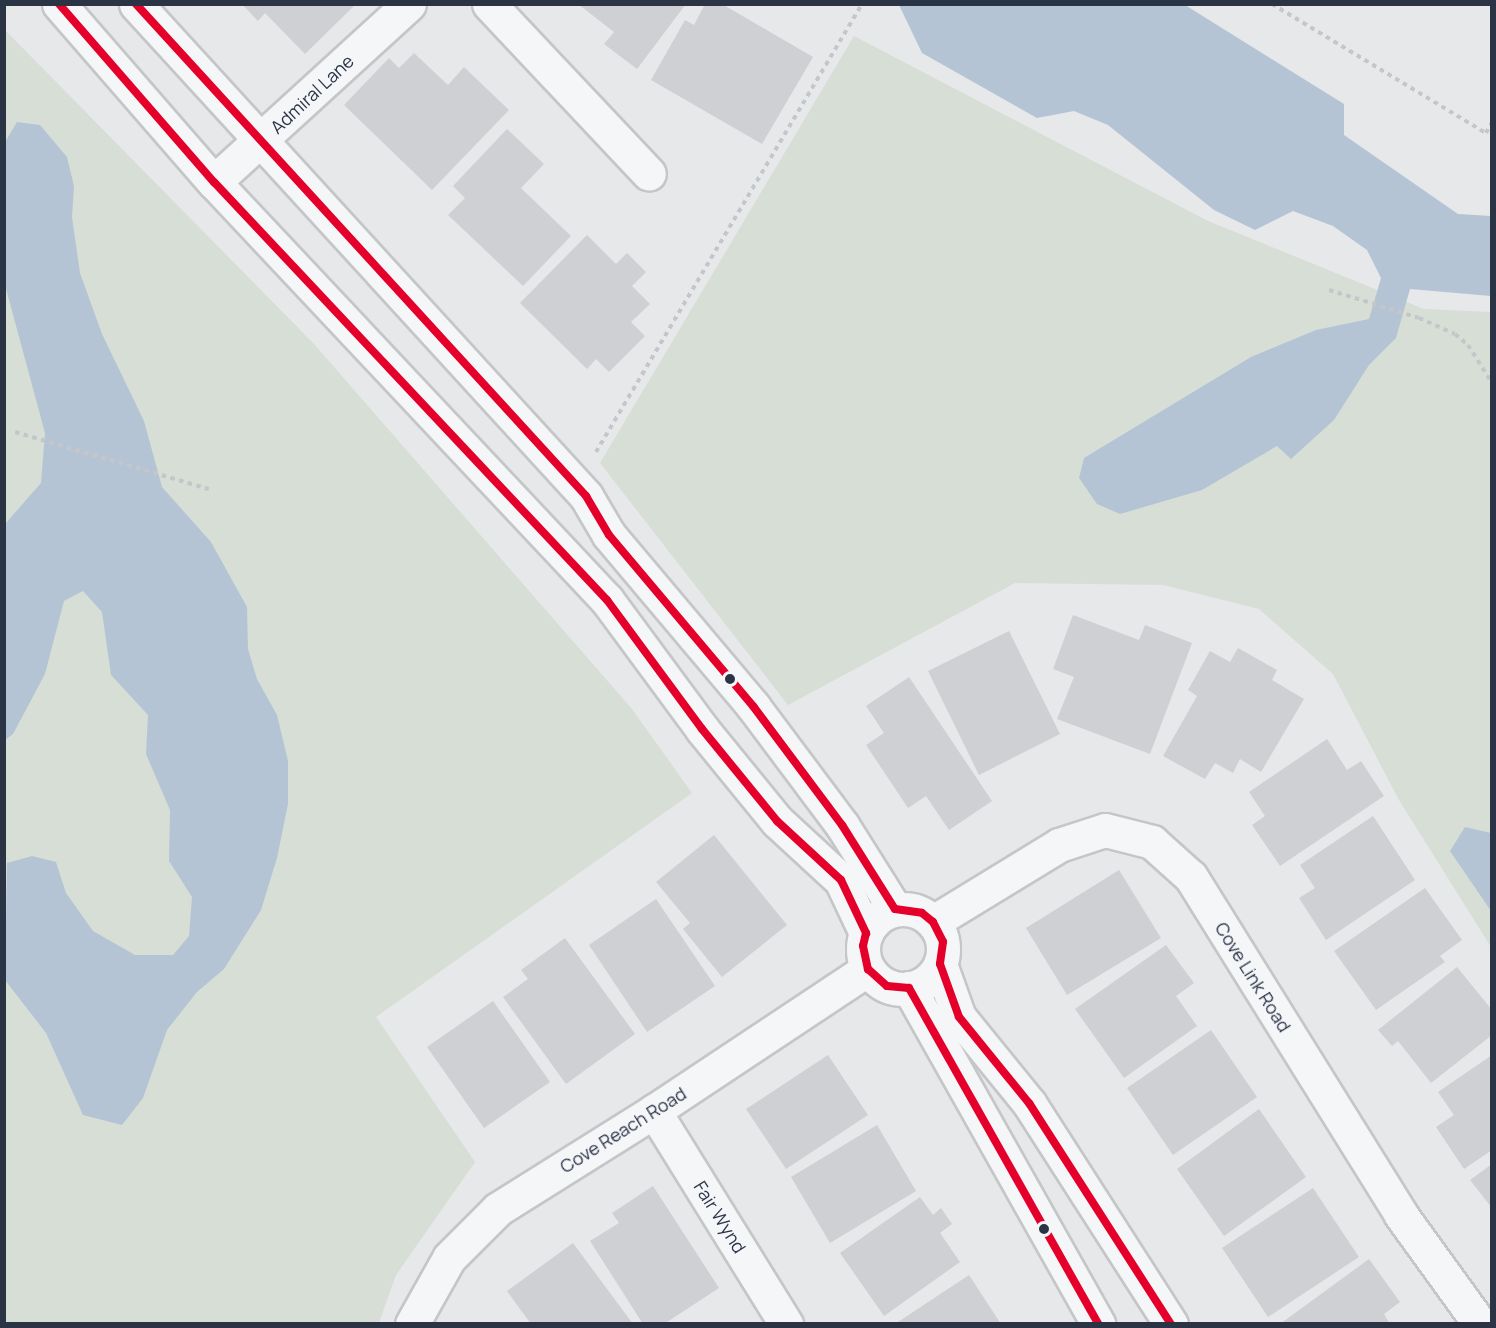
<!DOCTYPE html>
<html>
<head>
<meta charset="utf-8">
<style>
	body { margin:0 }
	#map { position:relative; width:1496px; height:1328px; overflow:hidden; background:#e6e8ea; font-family:Manrope,sans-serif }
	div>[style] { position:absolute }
	.green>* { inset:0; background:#d6ded6 }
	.water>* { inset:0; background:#b4c4d5 }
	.building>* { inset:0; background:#ced0d3 }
	.path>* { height:4px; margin-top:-2px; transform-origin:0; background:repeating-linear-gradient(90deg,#c5c6ca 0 4.5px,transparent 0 9px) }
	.roads { filter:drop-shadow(2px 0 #c4c6c8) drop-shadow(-2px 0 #c4c6c8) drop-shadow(0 2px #c4c6c8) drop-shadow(0 -2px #c4c6c8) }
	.minor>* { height:33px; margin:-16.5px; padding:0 16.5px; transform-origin:16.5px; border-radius:16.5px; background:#f5f6f7 }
	.tertiary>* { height:33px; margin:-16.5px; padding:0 16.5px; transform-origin:16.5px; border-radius:16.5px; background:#f5f6f7 }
	.tertiary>.ring { margin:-16.5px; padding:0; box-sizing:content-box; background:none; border:33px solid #f5f6f7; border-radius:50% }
	.bus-1>* { height:8px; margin:-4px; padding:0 4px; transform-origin:4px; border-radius:4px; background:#e4002b }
	.dots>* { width:16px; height:16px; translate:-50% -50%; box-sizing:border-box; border:3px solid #f4f6f9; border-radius:50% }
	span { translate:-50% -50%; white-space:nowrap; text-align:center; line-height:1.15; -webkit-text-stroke:4.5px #f4f6f9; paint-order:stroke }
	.street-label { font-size:18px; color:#2b3445 }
	.frame { position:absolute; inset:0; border:6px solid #2b3445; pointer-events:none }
</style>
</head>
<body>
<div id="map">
	<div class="green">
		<div style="clip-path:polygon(4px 29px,314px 344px,632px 709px,692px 793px,376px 1017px,475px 1162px,396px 1275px,379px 1323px,5px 1323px)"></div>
		<div style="clip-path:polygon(854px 36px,1208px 221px,1424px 309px,1491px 312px,1491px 947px,1399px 800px,1333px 674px,1259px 609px,1163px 585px,1015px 583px,788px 705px,600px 463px)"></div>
	</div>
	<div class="water">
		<div style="clip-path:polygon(899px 5px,1185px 5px,1344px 104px,1344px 135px,1458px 214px,1491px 216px,1491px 296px,1410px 289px,1396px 338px,1369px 365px,1334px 420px,1291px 459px,1277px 446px,1202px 490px,1120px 514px,1097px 504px,1079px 478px,1084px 458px,1251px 357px,1316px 330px,1369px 319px,1381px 278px,1367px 250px,1333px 226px,1293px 211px,1255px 230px,1214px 210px,1108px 125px,1074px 111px,1037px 118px,922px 53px)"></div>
		<div style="clip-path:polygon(17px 122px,40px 125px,67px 157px,74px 186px,72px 217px,80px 273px,102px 334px,144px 421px,162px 487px,211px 542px,247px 607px,248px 649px,257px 679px,277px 715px,288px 761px,288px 804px,277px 858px,261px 910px,224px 969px,197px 992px,167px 1030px,143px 1098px,122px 1125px,83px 1115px,46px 1033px,5px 980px,7px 863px,32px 856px,56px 862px,66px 893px,93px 931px,135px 955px,173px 955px,189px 936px,192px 897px,169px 861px,170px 810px,146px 754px,148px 715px,111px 675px,102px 612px,83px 591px,64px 601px,45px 674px,13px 734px,5px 740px,5px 524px,41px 483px,45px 433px,5px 285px,5px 142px)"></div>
		<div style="clip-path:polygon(1465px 827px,1491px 833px,1491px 911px,1450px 851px)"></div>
	</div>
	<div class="building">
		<div style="clip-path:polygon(242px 4px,356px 4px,305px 54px,265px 13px,258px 21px)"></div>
		<div style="clip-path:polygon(578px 4px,686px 4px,637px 69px,604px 44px,614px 32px)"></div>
		<div style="clip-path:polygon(705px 4px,722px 4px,813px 57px,762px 144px,651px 80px,685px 20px,694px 25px)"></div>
		<div style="clip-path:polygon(414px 53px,448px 85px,464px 67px,509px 110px,432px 190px,344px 105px,389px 58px,399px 68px)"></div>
		<div style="clip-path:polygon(507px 129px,544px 164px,521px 188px,571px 236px,523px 286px,448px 215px,465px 198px,453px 186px)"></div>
		<div style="clip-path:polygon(587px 235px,616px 264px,627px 253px,646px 272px,632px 286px,650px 304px,631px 322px,645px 336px,609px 372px,596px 359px,587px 369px,520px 303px)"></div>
		<div style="clip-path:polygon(1073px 615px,1139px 640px,1145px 625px,1192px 643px,1150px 754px,1057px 719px,1074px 677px,1053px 669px)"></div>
		<div style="clip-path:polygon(1009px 631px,1060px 734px,979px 775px,928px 671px)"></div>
		<div style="clip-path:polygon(1238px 648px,1277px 670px,1272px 680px,1304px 699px,1261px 772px,1240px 759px,1233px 773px,1215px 763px,1205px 779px,1163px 756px,1197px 696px,1188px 690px,1210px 651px,1230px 662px)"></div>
		<div style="clip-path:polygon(909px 677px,992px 801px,949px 830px,926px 796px,908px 808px,866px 745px,884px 733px,866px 706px)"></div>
		<div style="clip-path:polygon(1327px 739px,1347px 770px,1361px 761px,1384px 796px,1280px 866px,1252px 825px,1265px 816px,1249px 792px)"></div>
		<div style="clip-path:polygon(1373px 816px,1415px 880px,1326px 940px,1299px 898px,1315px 888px,1300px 865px)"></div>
		<div style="clip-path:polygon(714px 835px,787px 925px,722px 977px,683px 929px,690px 923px,656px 882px)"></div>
		<div style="clip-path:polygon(1119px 870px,1161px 938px,1067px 995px,1026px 928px)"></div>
		<div style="clip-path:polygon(1425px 888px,1462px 940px,1440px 956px,1445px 962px,1376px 1010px,1334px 951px)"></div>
		<div style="clip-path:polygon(656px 899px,715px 986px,647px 1032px,589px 945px)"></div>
		<div style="clip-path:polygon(565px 938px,635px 1034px,566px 1084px,503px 997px,528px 979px,521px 970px)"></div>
		<div style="clip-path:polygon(1166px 945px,1194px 983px,1176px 996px,1197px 1026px,1124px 1078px,1075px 1009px)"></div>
		<div style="clip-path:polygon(1457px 967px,1492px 1010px,1492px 1035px,1431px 1083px,1398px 1041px,1392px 1046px,1378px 1030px)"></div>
		<div style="clip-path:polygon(493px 1001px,550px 1082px,484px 1128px,427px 1047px)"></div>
		<div style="clip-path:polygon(1211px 1030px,1257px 1097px,1173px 1155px,1127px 1088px)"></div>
		<div style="clip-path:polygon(828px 1055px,868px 1115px,786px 1169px,746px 1109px)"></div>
		<div style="clip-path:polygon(1492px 1055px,1492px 1150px,1464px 1169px,1436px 1127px,1454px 1115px,1438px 1092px)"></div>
		<div style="clip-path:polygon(1259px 1109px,1306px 1177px,1224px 1236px,1177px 1169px)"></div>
		<div style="clip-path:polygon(877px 1125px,916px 1191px,830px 1243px,791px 1177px)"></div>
		<div style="clip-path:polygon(1492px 1164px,1492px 1208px,1470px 1180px)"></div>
		<div style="clip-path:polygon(653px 1186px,719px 1288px,664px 1324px,643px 1324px,590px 1241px,619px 1223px,612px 1213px)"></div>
		<div style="clip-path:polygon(1313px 1188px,1359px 1257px,1268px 1317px,1222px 1248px)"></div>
		<div style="clip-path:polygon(920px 1197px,933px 1215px,941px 1208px,952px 1224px,940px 1233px,960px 1262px,884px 1316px,840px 1253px)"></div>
		<div style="clip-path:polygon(573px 1243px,633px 1324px,531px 1324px,507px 1291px)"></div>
		<div style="clip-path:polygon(1369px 1259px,1400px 1302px,1384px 1314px,1390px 1324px,1280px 1324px)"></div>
		<div style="clip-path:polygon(969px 1275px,1001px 1324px,895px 1324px)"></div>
	</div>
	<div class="path">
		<div style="left:1272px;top:4px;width:250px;rotate:31.1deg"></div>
		<div style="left:1486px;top:133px;width:13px;rotate:-61deg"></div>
		<div style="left:1329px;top:290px;width:94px;rotate:17.3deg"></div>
		<div style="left:1419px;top:318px;width:39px;rotate:24deg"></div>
		<div style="left:1455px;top:334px;width:17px;rotate:40deg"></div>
		<div style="left:1468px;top:345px;width:45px;rotate:57.7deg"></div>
		<div style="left:15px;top:432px;width:202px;rotate:16.4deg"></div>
		<div style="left:596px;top:452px;width:521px;rotate:-59.3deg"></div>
	</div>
	<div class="roads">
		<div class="minor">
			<div style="left:489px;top:4px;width:233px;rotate:46.7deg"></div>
			<div style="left:214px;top:182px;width:264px;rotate:-42.4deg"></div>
			<div style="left:933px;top:922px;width:148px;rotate:-31.4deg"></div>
			<div style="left:1059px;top:845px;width:48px;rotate:-18.1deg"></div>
			<div style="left:1105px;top:830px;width:49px;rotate:14.3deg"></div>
			<div style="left:1152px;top:842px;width:52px;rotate:41.9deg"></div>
			<div style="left:1191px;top:877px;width:398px;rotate:58.1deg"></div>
			<div style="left:1401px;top:1215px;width:135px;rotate:54.1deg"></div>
			<div style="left:654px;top:1111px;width:251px;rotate:58.2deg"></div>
			<div style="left:412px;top:1324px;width:76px;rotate:-60.7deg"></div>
			<div style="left:449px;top:1258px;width:69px;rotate:-45deg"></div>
			<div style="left:498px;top:1209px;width:184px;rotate:-32.1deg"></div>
			<div style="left:654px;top:1111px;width:257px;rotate:-33.6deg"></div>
		</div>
		<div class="tertiary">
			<div style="left:59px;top:4px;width:236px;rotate:49deg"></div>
			<div style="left:214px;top:182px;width:574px;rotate:46.77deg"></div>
			<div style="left:607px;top:600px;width:160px;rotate:53.6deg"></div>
			<div style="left:702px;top:729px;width:119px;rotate:50.8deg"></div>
			<div style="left:777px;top:821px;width:87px;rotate:42.7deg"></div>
			<div style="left:841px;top:880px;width:59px;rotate:64.7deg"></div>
			<div style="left:136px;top:4px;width:667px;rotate:47.55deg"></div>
			<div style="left:586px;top:496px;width:45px;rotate:59.5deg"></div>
			<div style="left:609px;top:535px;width:224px;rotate:49.9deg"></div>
			<div style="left:753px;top:706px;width:149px;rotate:53.2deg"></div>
			<div style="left:842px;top:825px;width:99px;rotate:57.8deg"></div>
			<div class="ring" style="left:863px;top:909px;width:47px;height:47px"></div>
			<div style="left:940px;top:964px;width:56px;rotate:70.3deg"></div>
			<div style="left:959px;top:1017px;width:111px;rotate:50.9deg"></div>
			<div style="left:1029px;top:1103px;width:263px;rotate:57.3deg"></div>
			<div style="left:909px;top:988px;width:386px;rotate:60.6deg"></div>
		</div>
	</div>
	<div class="bus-1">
		<div style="left:59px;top:4px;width:236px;rotate:49deg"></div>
		<div style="left:214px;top:182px;width:574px;rotate:46.77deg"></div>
		<div style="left:607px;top:600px;width:160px;rotate:53.6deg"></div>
		<div style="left:702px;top:729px;width:119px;rotate:50.8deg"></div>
		<div style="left:777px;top:821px;width:87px;rotate:42.7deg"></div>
		<div style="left:841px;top:880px;width:59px;rotate:64.7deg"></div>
		<div style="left:866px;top:933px;width:13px;rotate:103deg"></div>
		<div style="left:863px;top:946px;width:24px;rotate:78deg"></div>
		<div style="left:868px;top:969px;width:25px;rotate:42deg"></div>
		<div style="left:887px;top:986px;width:22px;rotate:5deg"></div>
		<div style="left:909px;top:988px;width:386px;rotate:60.6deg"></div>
		<div style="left:136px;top:4px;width:667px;rotate:47.55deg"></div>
		<div style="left:586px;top:496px;width:45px;rotate:59.5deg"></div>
		<div style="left:609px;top:535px;width:224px;rotate:49.9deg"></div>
		<div style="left:753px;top:706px;width:149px;rotate:53.2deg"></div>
		<div style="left:842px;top:825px;width:99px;rotate:57.8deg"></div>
		<div style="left:895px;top:909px;width:27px;rotate:8deg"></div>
		<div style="left:922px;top:913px;width:14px;rotate:39deg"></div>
		<div style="left:933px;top:922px;width:22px;rotate:63deg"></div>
		<div style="left:943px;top:942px;width:22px;rotate:98deg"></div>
		<div style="left:940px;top:964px;width:56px;rotate:70.3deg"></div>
		<div style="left:959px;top:1017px;width:111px;rotate:50.9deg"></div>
		<div style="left:1029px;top:1103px;width:263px;rotate:57.3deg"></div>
	</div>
	<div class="dots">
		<div style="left:730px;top:679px;background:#2b3445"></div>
		<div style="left:1044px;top:1229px;background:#2b3445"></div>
	</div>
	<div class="street-label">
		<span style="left:312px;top:94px;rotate:-43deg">Admiral Lane</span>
		<span style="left:1253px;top:977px;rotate:58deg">Cove Link Road</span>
		<span style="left:623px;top:1130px;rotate:-32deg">Cove Reach Road</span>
		<span style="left:720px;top:1217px;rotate:58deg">Fair Wynd</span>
	</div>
	<div class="frame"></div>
</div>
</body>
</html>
